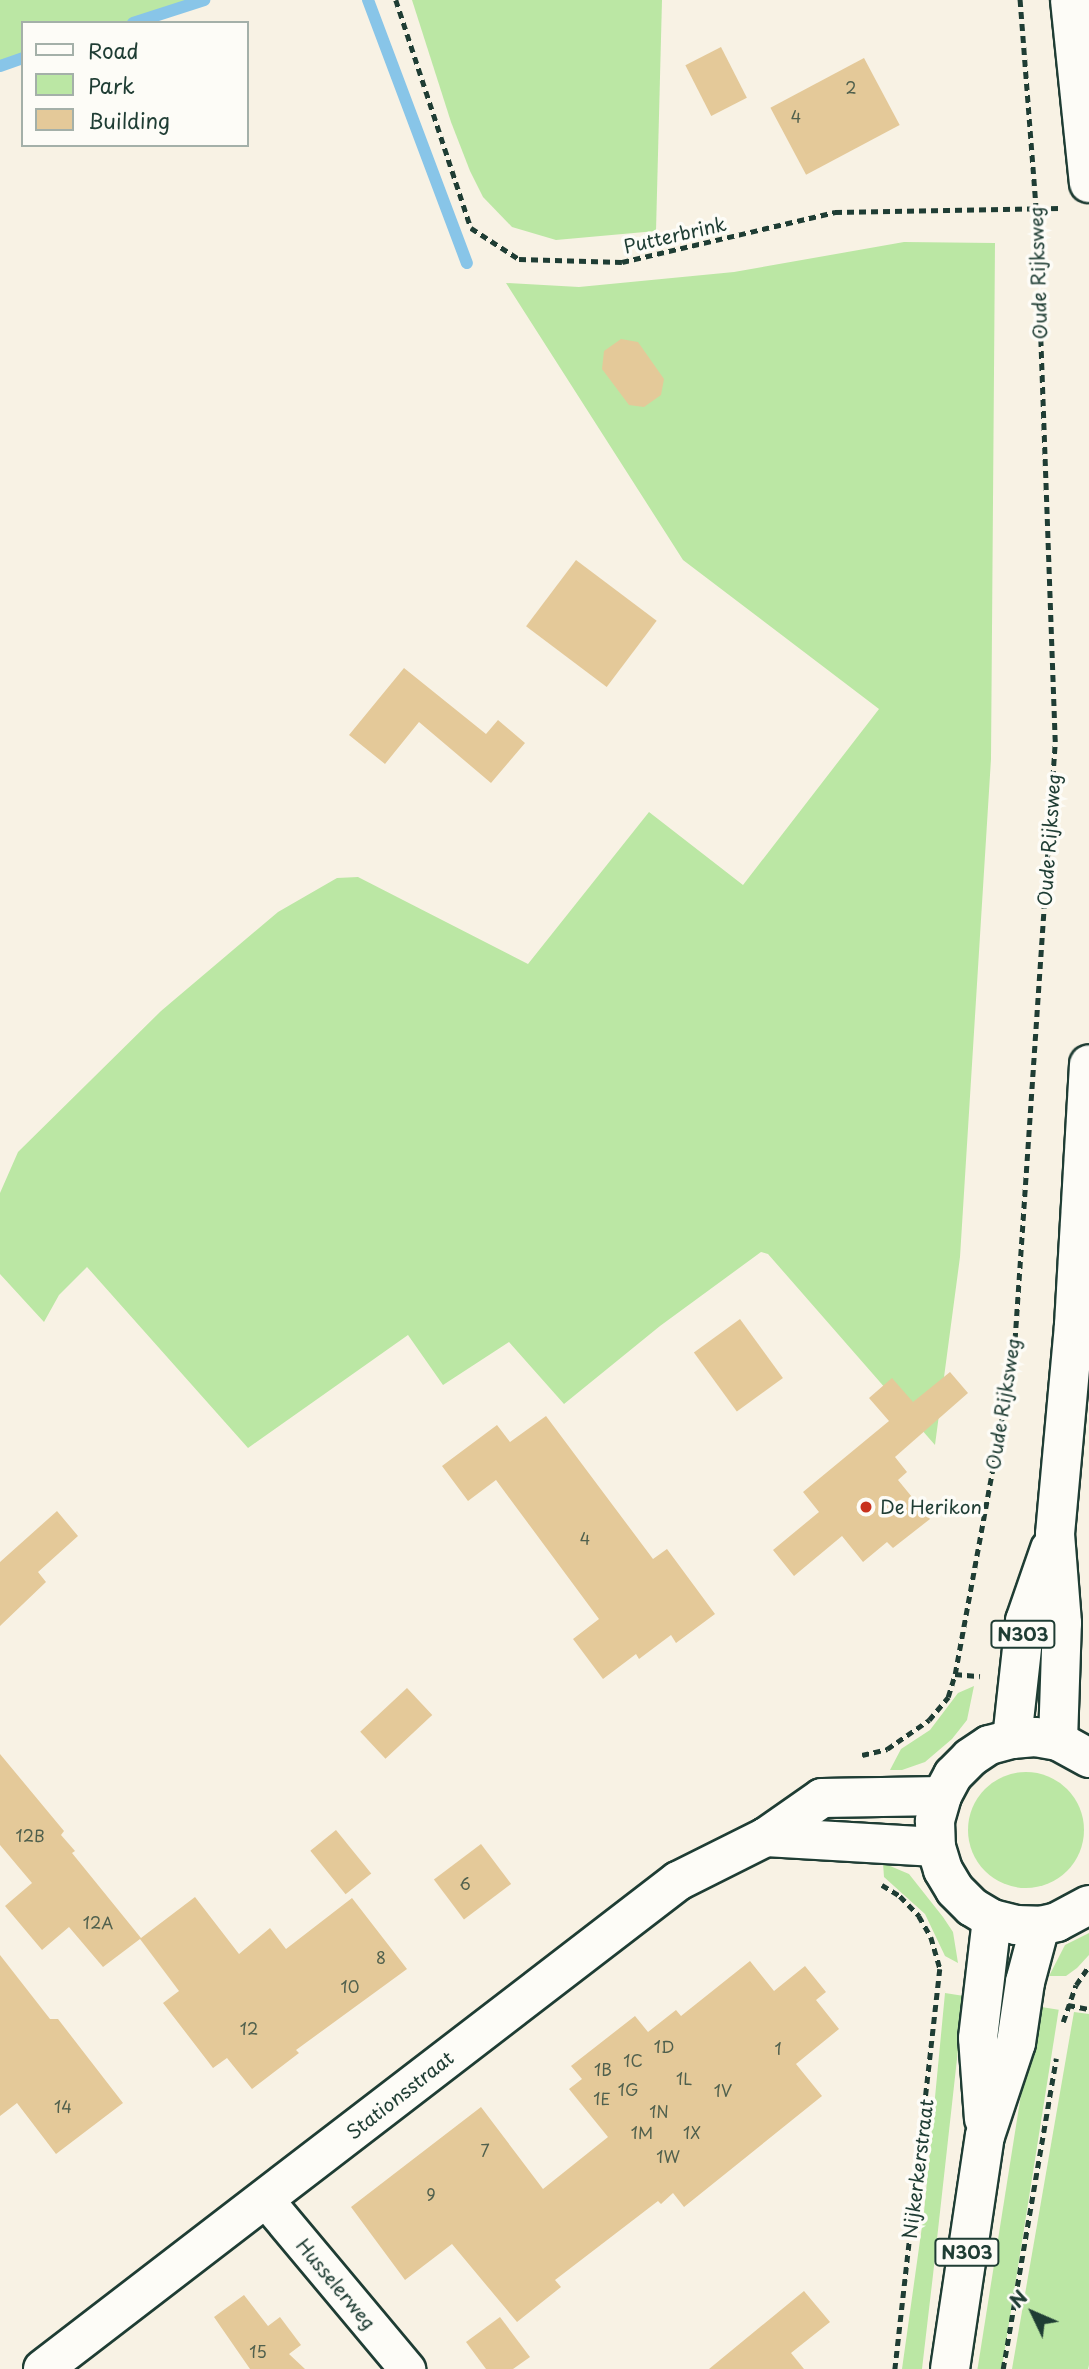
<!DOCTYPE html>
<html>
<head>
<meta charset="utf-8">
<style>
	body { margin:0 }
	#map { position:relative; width:1089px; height:2369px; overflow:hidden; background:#f8f2e4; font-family:"Playpen Sans",sans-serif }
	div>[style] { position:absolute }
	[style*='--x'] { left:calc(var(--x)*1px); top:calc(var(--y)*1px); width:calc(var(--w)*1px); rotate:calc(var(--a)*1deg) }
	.green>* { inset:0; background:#bbe7a4; transform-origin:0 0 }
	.round { border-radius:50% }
	.stream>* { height:12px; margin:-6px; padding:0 6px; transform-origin:6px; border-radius:6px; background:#88c5e8 }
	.building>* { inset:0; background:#e4c999; transform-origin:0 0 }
	.path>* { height:4.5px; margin-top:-2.25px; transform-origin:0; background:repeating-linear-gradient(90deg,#1f3d34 0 7px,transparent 0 12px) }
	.roads { filter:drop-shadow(2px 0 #1f3d34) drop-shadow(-2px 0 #1f3d34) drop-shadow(0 2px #1f3d34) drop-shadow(0 -2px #1f3d34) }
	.street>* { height:35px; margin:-17.5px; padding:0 17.5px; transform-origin:17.5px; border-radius:17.5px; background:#fdfcf7 }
	.secondary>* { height:38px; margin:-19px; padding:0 19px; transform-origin:19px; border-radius:19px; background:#fdfcf7 }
	.primary>* { height:38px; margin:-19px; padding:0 19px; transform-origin:19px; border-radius:19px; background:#fdfcf7 }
	.dots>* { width:19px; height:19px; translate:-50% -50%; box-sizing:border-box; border:4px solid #fdfcf7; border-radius:50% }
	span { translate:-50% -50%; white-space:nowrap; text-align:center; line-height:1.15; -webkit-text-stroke:7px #fdfcf7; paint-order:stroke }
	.number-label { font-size:16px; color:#50604d }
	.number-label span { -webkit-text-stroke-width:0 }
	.shield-label span { padding:2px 5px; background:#fdfcf7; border:2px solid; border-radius:5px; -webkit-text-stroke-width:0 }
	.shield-label { font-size:18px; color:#1f3d34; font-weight:700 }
	.street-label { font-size:19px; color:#1f3d34 }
	.poi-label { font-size:19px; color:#1f3d34 }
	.left { translate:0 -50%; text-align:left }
	.legend { position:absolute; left:21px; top:21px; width:228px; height:126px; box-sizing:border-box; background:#fdfcf7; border:2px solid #a4b0a9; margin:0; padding:9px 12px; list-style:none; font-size:21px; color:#1f3d34 }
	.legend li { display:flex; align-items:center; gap:14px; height:35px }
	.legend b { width:35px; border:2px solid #a4b0a9 }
	.north { position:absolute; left:998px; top:2278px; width:70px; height:70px; -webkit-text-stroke:5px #fdfcf7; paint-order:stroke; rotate:314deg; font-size:19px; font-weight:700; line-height:28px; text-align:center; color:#1f3d34 }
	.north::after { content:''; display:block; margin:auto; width:24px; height:32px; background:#1f3d34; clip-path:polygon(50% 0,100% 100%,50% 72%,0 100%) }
</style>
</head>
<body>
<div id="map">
	<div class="green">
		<i style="clip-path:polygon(0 0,207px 0,132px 23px,23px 23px,23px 57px,0 64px)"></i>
		<i style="clip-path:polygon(412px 0,662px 0,656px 231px,556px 240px,512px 227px,483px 197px,470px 171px,451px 122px)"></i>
		<i style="clip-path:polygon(904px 242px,995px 243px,991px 759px,960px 1257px,935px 1445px,768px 1254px,761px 1252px,660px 1326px,564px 1404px,509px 1342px,443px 1385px,408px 1335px,248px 1448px,87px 1267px,59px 1295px,44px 1322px,0 1274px,0 1193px,18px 1152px,161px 1011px,278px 912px,337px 878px,358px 877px,528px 964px,649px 812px,743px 885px,879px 709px,683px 560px,506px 283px,579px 287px,734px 272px)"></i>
		<i style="clip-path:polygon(974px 1686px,967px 1720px,952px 1739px,925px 1762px,902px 1770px,890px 1770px,901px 1749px,930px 1730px,958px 1693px)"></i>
		<i class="round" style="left:968px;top:1772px;width:116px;height:116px"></i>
		<i style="clip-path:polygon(883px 1863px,909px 1874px,943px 1917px,953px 1932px,958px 1963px,945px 1956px,925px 1914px,884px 1877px)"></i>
		<i style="clip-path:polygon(1089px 1933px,1089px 1955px,1077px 1968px,1066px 1976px,1049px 1976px,1065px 1945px)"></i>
		<i style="clip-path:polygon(945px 1993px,964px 1996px,933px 2275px,922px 2369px,902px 2369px,924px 2212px)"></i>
		<i style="left:1035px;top:2006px;width:24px;height:368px;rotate:9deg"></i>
		<i style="clip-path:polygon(1074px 2012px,1089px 2014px,1089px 2365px,1088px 2369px,1012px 2369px)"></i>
	</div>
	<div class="stream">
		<i style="--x:368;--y:0;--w:281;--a:69.4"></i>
		<i style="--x:133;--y:23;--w:75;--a:-17.9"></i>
		<i style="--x:0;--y:66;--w:24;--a:-19"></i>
	</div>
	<div class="building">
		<i style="left:721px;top:47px;width:57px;height:40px;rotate:63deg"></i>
		<i style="left:864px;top:58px;width:76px;height:106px;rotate:62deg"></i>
		<i style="clip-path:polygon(621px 339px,638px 342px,664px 379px,661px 395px,644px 407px,629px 405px,602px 369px,604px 351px)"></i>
		<i style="left:576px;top:560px;width:101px;height:83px;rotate:37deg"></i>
		<i style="clip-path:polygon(404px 668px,486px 734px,498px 720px,525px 743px,491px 783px,419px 722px,385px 764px,349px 735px)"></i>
		<i style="left:740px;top:1319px;width:73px;height:57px;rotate:54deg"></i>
		<i style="clip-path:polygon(950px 1372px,968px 1393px,895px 1457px,907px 1472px,898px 1480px,930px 1519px,893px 1548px,887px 1542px,863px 1562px,842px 1536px,794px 1576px,773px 1550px,819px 1512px,803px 1492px,889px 1421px,869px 1398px,892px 1378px,913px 1402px)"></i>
		<i style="clip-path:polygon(546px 1416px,653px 1559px,667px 1549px,715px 1614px,676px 1643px,671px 1635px,639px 1659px,636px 1654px,603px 1679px,573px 1639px,599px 1619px,496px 1480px,468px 1501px,442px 1466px,497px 1425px,510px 1442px)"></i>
		<i style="clip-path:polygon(57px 1511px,78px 1536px,38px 1572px,46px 1582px,0 1626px,0 1562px)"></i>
		<i style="left:407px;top:1688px;width:37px;height:64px;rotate:47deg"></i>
		<i style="clip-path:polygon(0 1754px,64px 1831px,61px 1835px,75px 1851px,72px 1853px,141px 1938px,195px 1897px,239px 1954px,270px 1928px,286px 1949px,352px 1898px,407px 1969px,296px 2050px,299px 2053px,252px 2089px,227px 2058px,213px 2068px,163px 2003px,179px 1991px,140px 1939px,103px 1967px,69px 1927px,42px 1950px,5px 1906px,32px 1883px,0 1845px)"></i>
		<i style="left:336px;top:1830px;width:56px;height:33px;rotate:51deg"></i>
		<i style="left:481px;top:1844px;width:50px;height:59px;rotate:53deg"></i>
		<i style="clip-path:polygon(0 1955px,50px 2019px,58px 2019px,123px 2103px,56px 2154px,17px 2103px,0 2116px)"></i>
		<i style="clip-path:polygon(750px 1961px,774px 1991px,805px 1966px,826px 1992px,816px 2000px,839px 2029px,796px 2064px,822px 2096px,684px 2207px,673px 2193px,661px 2204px,658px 2201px,555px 2280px,561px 2287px,517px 2322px,452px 2244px,405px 2280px,351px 2207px,481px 2107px,543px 2189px,608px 2137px,569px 2089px,582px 2079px,571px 2066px,635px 2016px,648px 2032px,676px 2010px,681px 2016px)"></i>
		<i style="clip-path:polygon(804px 2291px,830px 2322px,791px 2353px,804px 2369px,709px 2369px)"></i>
		<i style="clip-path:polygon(244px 2295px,268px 2326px,280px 2317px,301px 2345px,289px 2354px,305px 2369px,250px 2369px,214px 2317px)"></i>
		<i style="clip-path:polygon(500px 2317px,530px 2357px,513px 2369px,486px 2369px,466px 2342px)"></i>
	</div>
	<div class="path">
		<i style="--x:396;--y:0;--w:240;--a:71.8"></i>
		<i style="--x:471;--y:228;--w:57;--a:32.9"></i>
		<i style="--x:519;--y:259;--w:103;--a:1.7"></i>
		<i style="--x:622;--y:262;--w:219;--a:-13.2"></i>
		<i style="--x:835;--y:212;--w:225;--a:-1"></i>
		<i style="--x:955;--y:1674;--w:327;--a:-79.6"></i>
		<i style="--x:1014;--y:1352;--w:611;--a:-86.15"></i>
		<i style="--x:1055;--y:742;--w:532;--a:-92.05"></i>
		<i style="--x:1036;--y:210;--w:211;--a:-94.4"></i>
		<i style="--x:862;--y:1755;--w:26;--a:-13"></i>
		<i style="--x:887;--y:1749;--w:51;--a:-34.6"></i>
		<i style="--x:929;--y:1720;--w:30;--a:-50"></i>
		<i style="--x:948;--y:1697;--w:24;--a:-73"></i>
		<i style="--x:955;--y:1674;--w:25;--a:5"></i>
		<i style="--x:882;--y:1885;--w:21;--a:31"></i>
		<i style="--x:900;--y:1896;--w:28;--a:46"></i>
		<i style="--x:919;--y:1916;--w:24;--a:60"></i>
		<i style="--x:931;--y:1937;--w:33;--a:74"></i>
		<i style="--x:940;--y:1969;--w:403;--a:96.4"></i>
		<i style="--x:1068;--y:2005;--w:21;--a:11"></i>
		<i style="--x:1063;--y:2022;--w:39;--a:-71"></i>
		<i style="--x:1076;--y:1985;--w:23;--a:-56"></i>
		<i style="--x:1003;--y:2369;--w:315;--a:-80.3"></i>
	</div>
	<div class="roads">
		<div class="street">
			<i style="--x:265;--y:2199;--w:222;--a:50.1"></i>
		</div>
		<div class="secondary">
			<i style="--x:766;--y:1837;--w:170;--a:3.4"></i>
			<i style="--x:43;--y:2369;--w:801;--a:-37.54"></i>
			<i style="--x:678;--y:1881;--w:98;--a:-26.6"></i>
			<i style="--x:766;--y:1837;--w:68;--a:-34.9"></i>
			<i style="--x:822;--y:1798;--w:120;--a:-1"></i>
		</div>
		<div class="primary">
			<i style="--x:1070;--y:0;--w:184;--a:84.1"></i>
			<i style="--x:1012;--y:1739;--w:119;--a:-83.7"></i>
			<i style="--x:1025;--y:1621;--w:76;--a:-70.9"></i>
			<i style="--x:1058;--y:1741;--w:118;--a:-88.1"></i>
			<i style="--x:1062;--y:1623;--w:89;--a:-94.5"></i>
			<i style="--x:1055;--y:1534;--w:210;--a:-84.8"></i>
			<i style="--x:1074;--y:1325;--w:261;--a:-86.7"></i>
			<i style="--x:1089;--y:1758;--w:35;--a:-151"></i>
			<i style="--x:1058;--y:1741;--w:23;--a:-170"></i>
			<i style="--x:1035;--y:1737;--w:23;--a:175"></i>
			<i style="--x:1012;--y:1739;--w:24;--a:165"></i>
			<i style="--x:989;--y:1745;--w:23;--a:146"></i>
			<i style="--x:970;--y:1758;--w:24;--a:135"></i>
			<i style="--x:953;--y:1775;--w:24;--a:118"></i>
			<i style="--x:942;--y:1796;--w:26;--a:106"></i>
			<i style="--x:935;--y:1821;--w:26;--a:88"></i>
			<i style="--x:936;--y:1847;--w:24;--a:73"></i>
			<i style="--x:943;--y:1870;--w:23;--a:59"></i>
			<i style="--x:955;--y:1890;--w:24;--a:45"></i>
			<i style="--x:972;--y:1907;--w:23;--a:31"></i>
			<i style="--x:992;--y:1919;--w:25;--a:14"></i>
			<i style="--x:1016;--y:1925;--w:24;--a:2"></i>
			<i style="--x:1040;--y:1926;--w:17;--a:-13"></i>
			<i style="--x:1057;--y:1922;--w:36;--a:-28"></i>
			<i style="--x:984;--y:2119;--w:81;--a:-94.2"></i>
			<i style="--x:978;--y:2038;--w:120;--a:-83.3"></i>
			<i style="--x:950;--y:2369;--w:236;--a:-81.5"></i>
			<i style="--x:985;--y:2136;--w:98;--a:-71.6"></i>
			<i style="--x:1016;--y:2043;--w:62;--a:-81.6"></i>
			<i style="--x:1025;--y:1982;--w:58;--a:-75"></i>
		</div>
	</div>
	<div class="dots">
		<i style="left:866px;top:1507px;background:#c8321e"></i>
	</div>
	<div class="number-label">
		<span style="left:851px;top:87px">2</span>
		<span style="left:796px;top:116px">4</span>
		<span style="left:585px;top:1538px">4</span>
		<span style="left:30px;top:1835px">12B</span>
		<span style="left:465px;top:1883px">6</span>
		<span style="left:98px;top:1922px">12A</span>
		<span style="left:381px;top:1957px">8</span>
		<span style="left:350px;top:1986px">10</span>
		<span style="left:249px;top:2028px">12</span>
		<span style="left:664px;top:2046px">1D</span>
		<span style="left:778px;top:2048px">1</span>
		<span style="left:633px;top:2060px">1C</span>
		<span style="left:603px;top:2069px">1B</span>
		<span style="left:684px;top:2078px">1L</span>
		<span style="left:628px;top:2089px">1G</span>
		<span style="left:723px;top:2090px">1V</span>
		<span style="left:602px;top:2098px">1E</span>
		<span style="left:63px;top:2106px">14</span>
		<span style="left:659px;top:2111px">1N</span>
		<span style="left:642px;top:2132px">1M</span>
		<span style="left:692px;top:2132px">1X</span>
		<span style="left:485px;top:2150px">7</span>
		<span style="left:668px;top:2156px">1W</span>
		<span style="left:431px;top:2194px">9</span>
		<span style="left:258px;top:2351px">15</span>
	</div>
	<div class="shield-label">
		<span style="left:1023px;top:1634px">N303</span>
		<span style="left:967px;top:2252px">N303</span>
	</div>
	<div class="street-label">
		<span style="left:675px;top:235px;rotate:-13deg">Putterbrink</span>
		<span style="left:1038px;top:273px;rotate:-92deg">Oude Rijksweg</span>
		<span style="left:1049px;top:840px;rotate:-86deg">Oude Rijksweg</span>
		<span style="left:1003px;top:1404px;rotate:-81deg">Oude Rijksweg</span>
		<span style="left:400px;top:2095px;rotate:-38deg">Stationsstraat</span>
		<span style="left:918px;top:2169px;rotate:-83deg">Nijkerkerstraat</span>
		<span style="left:336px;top:2284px;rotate:50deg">Husselerweg</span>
	</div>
	<div class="poi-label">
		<span class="left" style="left:880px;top:1507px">De Herikon</span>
	</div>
	<ul class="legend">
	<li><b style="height:9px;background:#fdfcf7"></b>Road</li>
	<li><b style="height:19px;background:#bbe7a4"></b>Park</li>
	<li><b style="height:19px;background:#e4c999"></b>Building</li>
	</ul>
	<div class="north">N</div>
</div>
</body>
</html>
